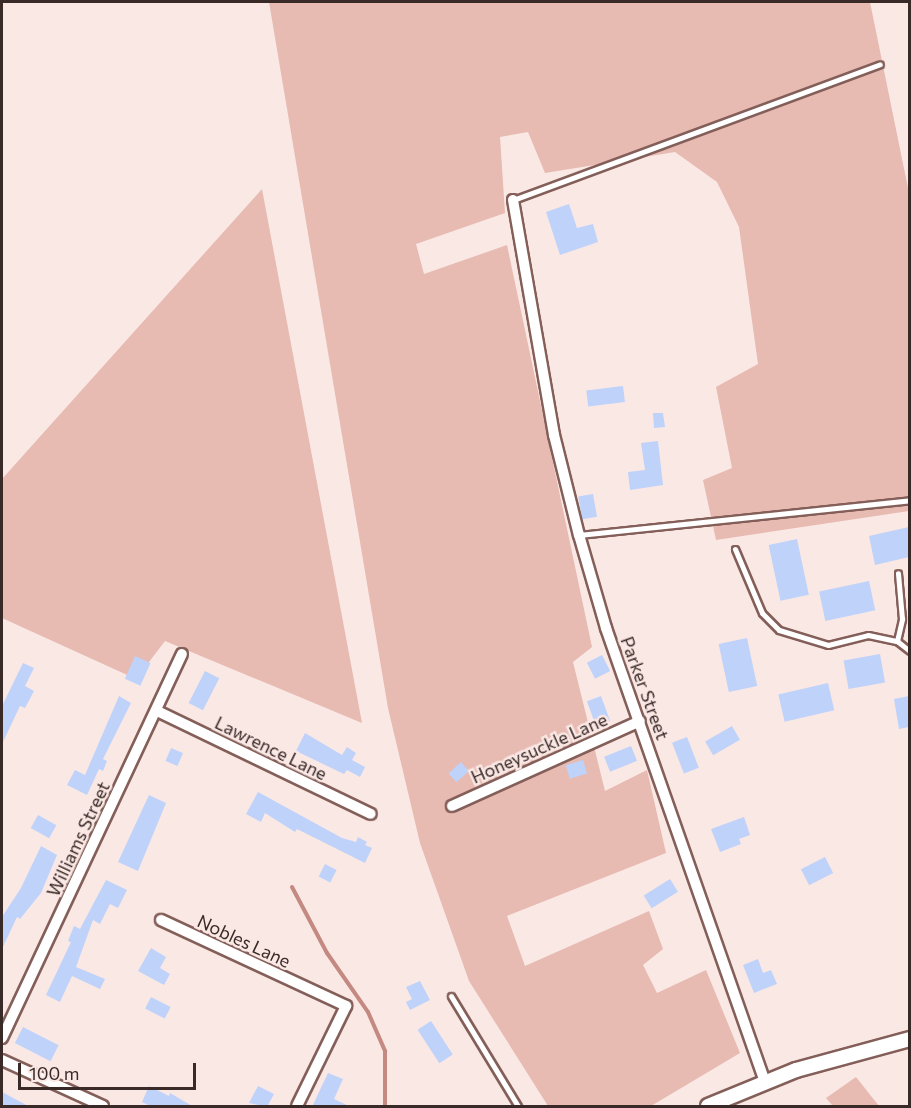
<!DOCTYPE html>
<html>
<head>
<meta charset="utf-8">
<style>
	body { margin:0 }
	#map { position:relative; width:911px; height:1108px; overflow:hidden; background:#fae8e5; font-family:Commissioner,sans-serif }
	div>[style] { position:absolute }
	[style*='--x'] { left:calc(var(--x)*1px); top:calc(var(--y)*1px); width:calc(var(--w)*1px); rotate:calc(var(--a)*1deg) }
	.green>* { inset:0; background:#e7bab2 }
	.stream>* { height:4px; margin:-2px; padding:0 2px; transform-origin:2px; border-radius:2px; background:#c48980 }
	.building>* { inset:0; background:#bfd2fa; transform-origin:0 0 }
	.roads { filter:drop-shadow(2px 0 #845f59) drop-shadow(-2px 0 #845f59) drop-shadow(0 2px #845f59) drop-shadow(0 -2px #845f59) }
	.service>* { height:5px; margin:-2.5px; padding:0 2.5px; transform-origin:2.5px; border-radius:2.5px; background:#fff }
	.minor>* { height:10px; margin:-5px; padding:0 5px; transform-origin:5px; border-radius:5px; background:#fff }
	.tertiary>* { height:14px; margin:-7px; padding:0 7px; transform-origin:7px; border-radius:7px; background:#fff }
	span { translate:-50% -50%; white-space:nowrap; text-align:center; line-height:1.15; -webkit-text-stroke:5px #fae8e5; paint-order:stroke }
	.street-label { font-size:18px; color:#3a2a27 }
	.frame { position:absolute; inset:0; border:3px solid #3a2a27; pointer-events:none }
	.scale { position:absolute; left:18px; top:1063px; width:178px; height:27px; box-sizing:border-box; border:3px solid #3a2a27; border-top:0; padding-left:8px; font-size:18px; line-height:21px; white-space:nowrap; color:#3a2a27; -webkit-text-stroke:4px #fae8e5; paint-order:stroke }
</style>
</head>
<body>
<div id="map">
	<div class="green">
		<i style="clip-path:polygon(269px 2px,870px 2px,909px 193px,909px 511px,716px 540px,703px 480px,732px 468px,716px 387px,758px 364px,739px 227px,717px 182px,675px 152px,545px 173px,528px 132px,500px 137px,505px 213px,416px 244px,424px 274px,507px 245px,592px 647px,573px 662px,605px 791px,647px 770px,666px 853px,507px 916px,525px 966px,649px 911px,663px 949px,643px 965px,657px 993px,706px 970px,740px 1053px,651px 1106px,548px 1106px,469px 981px,420px 843px,388px 708px)"></i>
		<i style="clip-path:polygon(262px 189px,362px 723px,165px 641px,136px 679px,2px 618px,2px 479px)"></i>
		<i style="clip-path:polygon(856px 1077px,879px 1106px,833px 1106px,826px 1098px)"></i>
	</div>
	<div class="stream">
		<i style="--x:292;--y:887;--w:75;--a:62.1"></i>
		<i style="--x:327;--y:953;--w:72;--a:55.2"></i>
		<i style="--x:368;--y:1012;--w:43;--a:66.4"></i>
		<i style="--x:385;--y:1051;--w:55;--a:90"></i>
	</div>
	<div class="building">
		<i style="clip-path:polygon(569px 204px,577px 228px,593px 224px,598px 242px,560px 255px,546px 212px)"></i>
		<i style="left:623px;top:386px;width:16px;height:37px;rotate:83deg"></i>
		<i style="clip-path:polygon(653px 413px,663px 413px,665px 427px,654px 428px)"></i>
		<i style="clip-path:polygon(658px 441px,663px 485px,630px 490px,628px 472px,645px 470px,641px 443px)"></i>
		<i style="left:593px;top:494px;width:23px;height:15px;rotate:80deg"></i>
		<i style="clip-path:polygon(909px 527px,909px 557px,875px 565px,869px 536px)"></i>
		<i style="left:797px;top:539px;width:57px;height:29px;rotate:78deg"></i>
		<i style="left:869px;top:581px;width:30px;height:51px;rotate:78deg"></i>
		<i style="left:747px;top:638px;width:49px;height:29px;rotate:78deg"></i>
		<i style="left:880px;top:654px;width:29px;height:37px;rotate:80deg"></i>
		<i style="left:602px;top:655px;width:18px;height:17px;rotate:63deg"></i>
		<i style="left:135px;top:656px;width:17px;height:25px;rotate:24deg"></i>
		<i style="clip-path:polygon(23px 663px,34px 668px,25px 686px,34px 691px,25px 708px,20px 706px,2px 744px,2px 706px)"></i>
		<i style="left:205px;top:671px;width:16px;height:36px;rotate:27deg"></i>
		<i style="left:828px;top:683px;width:28px;height:51px;rotate:77deg"></i>
		<i style="clip-path:polygon(119px 696px,131px 703px,103px 759px,107px 761px,103px 771px,99px 769px,87px 795px,67px 785px,75px 770px,85px 775px)"></i>
		<i style="left:601px;top:696px;width:27px;height:15px;rotate:70deg"></i>
		<i style="clip-path:polygon(909px 696px,909px 727px,899px 729px,894px 699px)"></i>
		<i style="left:732px;top:726px;width:16px;height:31px;rotate:60deg"></i>
		<i style="clip-path:polygon(305px 733px,342px 755px,347px 747px,356px 753px,352px 760px,365px 767px,360px 777px,347px 770px,344px 774px,296px 751px)"></i>
		<i style="left:687px;top:737px;width:33px;height:16px;rotate:69deg"></i>
		<i style="left:631px;top:746px;width:16px;height:29px;rotate:68deg"></i>
		<i style="left:171px;top:748px;width:13px;height:14px;rotate:23deg"></i>
		<i style="left:583px;top:760px;width:14px;height:18px;rotate:73deg"></i>
		<i style="left:461px;top:762px;width:12px;height:17px;rotate:48deg"></i>
		<i style="clip-path:polygon(258px 792px,342px 838px,356px 842px,358px 837px,367px 842px,365px 845px,372px 848px,365px 863px,297px 829px,295px 832px,265px 813px,261px 822px,246px 814px)"></i>
		<i style="clip-path:polygon(149px 795px,166px 803px,138px 871px,118px 862px)"></i>
		<i style="left:38px;top:815px;width:21px;height:15px;rotate:29deg"></i>
		<i style="clip-path:polygon(744px 817px,750px 835px,739px 839px,741px 844px,720px 852px,711px 829px)"></i>
		<i style="clip-path:polygon(41px 846px,57px 855px,41px 893px,20px 919px,17px 917px,2px 949px,2px 917px,21px 888px)"></i>
		<i style="left:825px;top:857px;width:18px;height:27px;rotate:63deg"></i>
		<i style="left:325px;top:864px;width:13px;height:14px;rotate:27deg"></i>
		<i style="left:670px;top:879px;width:15px;height:31px;rotate:58deg"></i>
		<i style="clip-path:polygon(106px 880px,127px 890px,118px 908px,110px 904px,100px 924px,93px 920px,76px 967px,105px 979px,100px 989px,72px 976px,60px 1002px,46px 995px,71px 942px,68px 941px,74px 926px,80px 929px)"></i>
		<i style="clip-path:polygon(151px 948px,166px 957px,160px 968px,170px 974px,164px 985px,138px 971px)"></i>
		<i style="clip-path:polygon(758px 959px,763px 973px,771px 970px,777px 984px,754px 993px,743px 965px)"></i>
		<i style="clip-path:polygon(420px 981px,430px 1000px,410px 1010px,406px 1002px,412px 999px,406px 987px)"></i>
		<i style="left:151px;top:997px;width:22px;height:13px;rotate:27deg"></i>
		<i style="left:431px;top:1021px;width:40px;height:16px;rotate:57deg"></i>
		<i style="left:23px;top:1027px;width:40px;height:18px;rotate:27deg"></i>
		<i style="clip-path:polygon(328px 1073px,343px 1079px,334px 1099px,351px 1107px,312px 1107px)"></i>
		<i style="clip-path:polygon(149px 1086px,169px 1096px,170px 1093px,194px 1107px,152px 1107px,142px 1102px)"></i>
		<i style="clip-path:polygon(258px 1086px,274px 1094px,267px 1107px,249px 1103px)"></i>
		<i style="clip-path:polygon(2px 1092px,30px 1107px,2px 1107px)"></i>
	</div>
	<div class="roads">
		<div class="service">
			<i style="--x:513;--y:200;--w:391;--a:-20.3"></i>
			<i style="--x:579;--y:535;--w:333;--a:-6"></i>
			<i style="--x:735;--y:549;--w:69;--a:67.1"></i>
			<i style="--x:762;--y:613;--w:24;--a:45"></i>
			<i style="--x:779;--y:630;--w:51;--a:17"></i>
			<i style="--x:828;--y:645;--w:41;--a:-14"></i>
			<i style="--x:868;--y:635;--w:30;--a:12"></i>
			<i style="--x:897;--y:641;--w:16;--a:38"></i>
			<i style="--x:897;--y:641;--w:23;--a:-77"></i>
			<i style="--x:902;--y:619;--w:46;--a:-95"></i>
			<i style="--x:451;--y:996;--w:129;--a:58.7"></i>
		</div>
		<div class="minor">
			<i style="--x:513;--y:200;--w:239;--a:80.1"></i>
			<i style="--x:554;--y:435;--w:103;--a:76"></i>
			<i style="--x:579;--y:535;--w:97;--a:73.8"></i>
			<i style="--x:606;--y:628;--w:481;--a:70.7"></i>
			<i style="--x:157;--y:711;--w:237;--a:25.7"></i>
			<i style="--x:452;--y:806;--w:206;--a:-24.3"></i>
			<i style="--x:161;--y:920;--w:204;--a:24.9"></i>
			<i style="--x:346;--y:1006;--w:111;--a:116.1"></i>
			<i style="--x:2;--y:1038;--w:424;--a:-64.9"></i>
			<i style="--x:2;--y:1060;--w:111;--a:24.5"></i>
		</div>
		<div class="tertiary">
			<i style="--x:708;--y:1106;--w:95;--a:-22.2"></i>
			<i style="--x:796;--y:1070;--w:118;--a:-15.2"></i>
		</div>
	</div>
	<div class="street-label">
		<span style="left:645px;top:688px;rotate:70deg">Parker Street</span>
		<span style="left:271px;top:748px;rotate:26deg">Lawrence Lane</span>
		<span style="left:539px;top:748px;rotate:-24deg">Honeysuckle Lane</span>
		<span style="left:78px;top:839px;rotate:-65deg">Williams Street</span>
		<span style="left:244px;top:941px;rotate:25deg">Nobles Lane</span>
	</div>
	<div class="frame"></div>
	<div class="scale">100 m</div>
</div>
</body>
</html>
